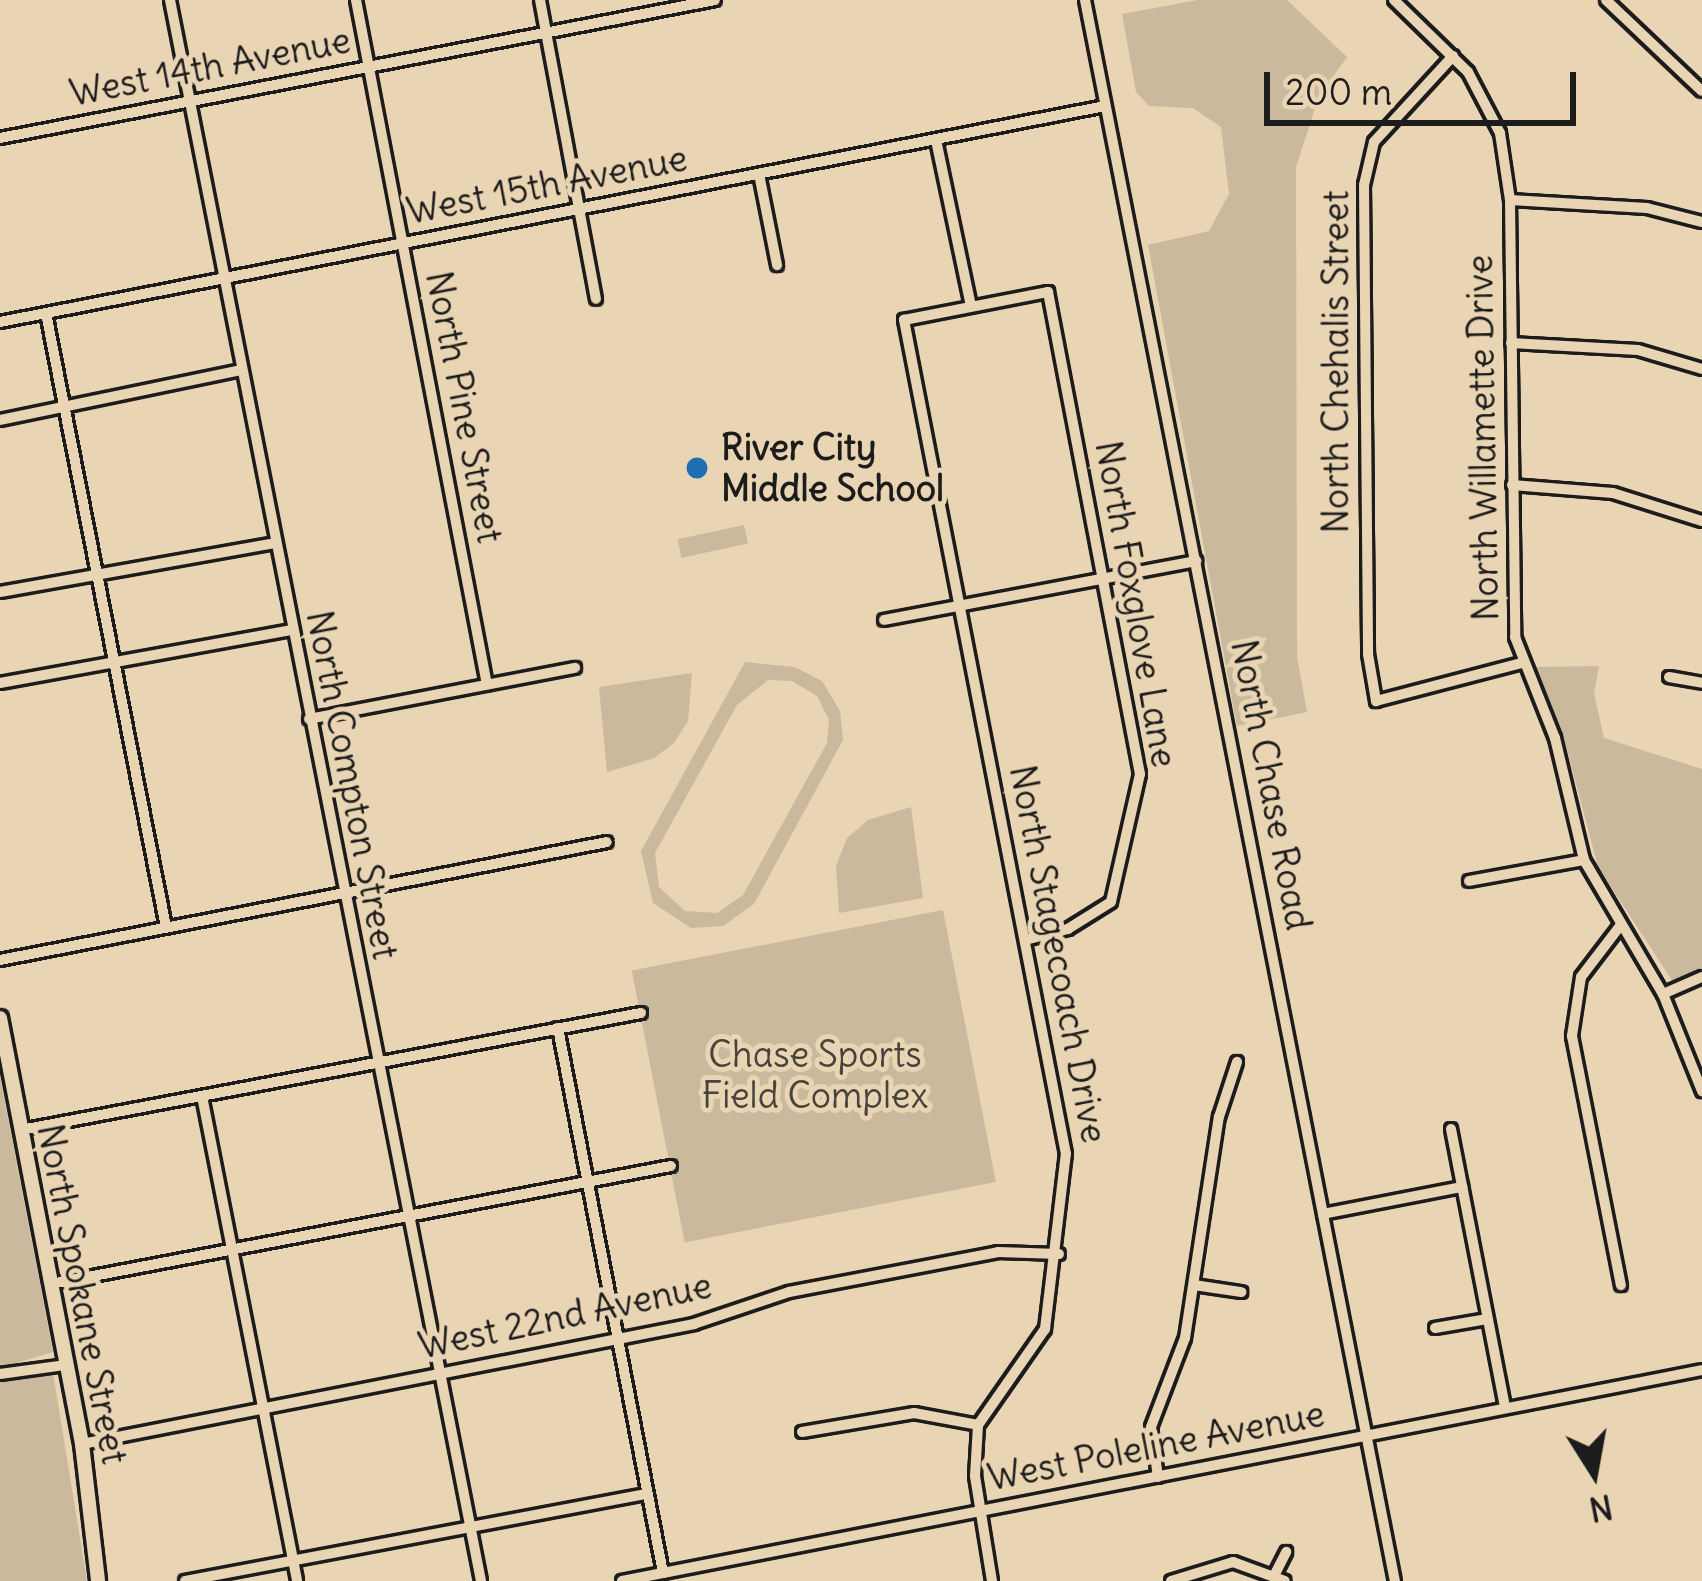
<!DOCTYPE html>
<html>
<head>
<meta charset="utf-8">
<style>
	body { margin:0 }
	#map { position:relative; width:1702px; height:1581px; overflow:hidden; background:#e9d4b3; font-family:Delius,sans-serif }
	div>[style] { position:absolute }
	[style*='--x'] { left:calc(var(--x)*1px); top:calc(var(--y)*1px); width:calc(var(--w)*1px); rotate:calc(var(--a)*1deg) }
	.green>* { inset:0; background:#cbb99d; transform-origin:0 0 }
	.roads { filter:drop-shadow(3px 0 #1c1c1c) drop-shadow(-3px 0 #1c1c1c) drop-shadow(0 3px #1c1c1c) drop-shadow(0 -3px #1c1c1c) }
	.minor>* { height:10px; margin:-5px; padding:0 5px; transform-origin:5px; border-radius:5px; background:#e9d4b3 }
	.major>* { height:14px; margin:-7px; padding:0 7px; transform-origin:7px; border-radius:7px; background:#e9d4b3 }
	.dots>* { width:33px; height:33px; translate:-50% -50%; box-sizing:border-box; border:6px solid #e9d4b3; border-radius:50% }
	span { translate:-50% -50%; white-space:nowrap; text-align:center; line-height:1.15; -webkit-text-stroke:10px #e9d4b3; paint-order:stroke }
	.street-label { font-size:36px; color:#1c1c1c }
	.poi-label { font-size:36px; color:#1c1c1c; font-weight:700 }
	.left { translate:0 -50%; text-align:left }
	.park-label { font-size:36px; color:#48433c }
	.north { position:absolute; left:1534px; top:1413px; width:120px; height:120px; -webkit-text-stroke:9px #e9d4b3; paint-order:stroke; rotate:169deg; font-size:33px; font-weight:700; line-height:48px; text-align:center; color:#1c1c1c }
	.north::after { content:''; display:block; margin:auto; width:42px; height:54px; background:#1c1c1c; clip-path:polygon(50% 0,100% 100%,50% 72%,0 100%) }
	.scale { position:absolute; left:1264px; top:72px; width:312px; height:54px; box-sizing:border-box; border:6px solid #1c1c1c; border-top:0; padding-left:15px; font-size:36px; line-height:42px; white-space:nowrap; color:#1c1c1c; -webkit-text-stroke:9px #e9d4b3; paint-order:stroke }
</style>
</head>
<body>
<div id="map">
	<div class="green">
		<i style="clip-path:polygon(1198px 0,1287px 0,1347px 57px,1319px 96px,1296px 167px,1297px 657px,1307px 712px,1237px 726px,1148px 245px,1209px 231px,1229px 194px,1221px 127px,1193px 108px,1149px 106px,1136px 92px,1122px 14px)"></i>
		<i style="left:744px;top:525px;width:19px;height:68px;rotate:78deg"></i>
		<i style="clip-path:polygon(evenodd,745px 662px,795px 667px,822px 681px,840px 711px,843px 740px,754px 904px,723px 926px,691px 928px,653px 903px,641px 851px,745px 662px,768px 680px,792px 681px,817px 696px,829px 720px,827px 743px,743px 895px,717px 913px,685px 911px,659px 887px,655px 853px,737px 705px,768px 680px)"></i>
		<i style="clip-path:polygon(1599px 666px,1594px 694px,1604px 738px,1702px 769px,1702px 969px,1673px 982px,1598px 867px,1563px 734px,1533px 667px)"></i>
		<i style="clip-path:polygon(692px 673px,688px 721px,674px 743px,654px 758px,607px 772px,599px 687px)"></i>
		<i style="clip-path:polygon(911px 807px,923px 898px,839px 913px,836px 866px,847px 838px,868px 820px)"></i>
		<i style="left:943px;top:910px;width:277px;height:317px;rotate:79deg"></i>
		<i style="clip-path:polygon(0 1077px,53px 1352px,0 1368px)"></i>
		<i style="clip-path:polygon(53px 1373px,87px 1581px,0 1581px,0 1380px)"></i>
	</div>
	<div class="roads">
		<div class="minor">
			<i style="--x:170;--y:0;--w:1611;--a:78.87"></i>
			<i style="--x:356;--y:0;--w:697;--a:79.17"></i>
			<i style="--x:540;--y:0;--w:304;--a:79.4"></i>
			<i style="--x:1085;--y:0;--w:1611;--a:78.91"></i>
			<i style="--x:1394;--y:0;--w:103;--a:44.2"></i>
			<i style="--x:1468;--y:72;--w:69;--a:62.3"></i>
			<i style="--x:1500;--y:133;--w:68;--a:81.5"></i>
			<i style="--x:1510;--y:200;--w:437;--a:89.3"></i>
			<i style="--x:1515;--y:637;--w:109;--a:68.4"></i>
			<i style="--x:1555;--y:738;--w:125;--a:76.6"></i>
			<i style="--x:1584;--y:860;--w:156;--a:59.5"></i>
			<i style="--x:1663;--y:994;--w:105;--a:68.1"></i>
			<i style="--x:1606;--y:0;--w:132;--a:43.5"></i>
			<i style="--x:1453;--y:56;--w:117;--a:132.6"></i>
			<i style="--x:1374;--y:142;--w:44;--a:103.1"></i>
			<i style="--x:1364;--y:185;--w:469;--a:89.5"></i>
			<i style="--x:1368;--y:654;--w:48;--a:80.3"></i>
			<i style="--x:1376;--y:701;--w:151;--a:-14.6"></i>
			<i style="--x:0;--y:138;--w:728;--a:-10.92"></i>
			<i style="--x:936;--y:140;--w:170;--a:78.1"></i>
			<i style="--x:759;--y:174;--w:93;--a:78.8"></i>
			<i style="--x:1510;--y:200;--w:137;--a:3.3"></i>
			<i style="--x:1647;--y:208;--w:57;--a:14.3"></i>
			<i style="--x:46;--y:313;--w:626;--a:78.94"></i>
			<i style="--x:0;--y:322;--w:1126;--a:-11.06"></i>
			<i style="--x:1511;--y:343;--w:127;--a:3.2"></i>
			<i style="--x:1638;--y:350;--w:67;--a:16.5"></i>
			<i style="--x:0;--y:420;--w:247;--a:-11.7"></i>
			<i style="--x:1512;--y:485;--w:101;--a:4.5"></i>
			<i style="--x:1613;--y:493;--w:93;--a:17.5"></i>
			<i style="--x:0;--y:592;--w:279;--a:-10.1"></i>
			<i style="--x:884;--y:620;--w:318;--a:-10.7"></i>
			<i style="--x:1669;--y:677;--w:34;--a:10"></i>
			<i style="--x:0;--y:683;--w:297;--a:-10.3"></i>
			<i style="--x:309;--y:719;--w:271;--a:-10.9"></i>
			<i style="--x:1469;--y:881;--w:117;--a:-10.3"></i>
			<i style="--x:1620;--y:926;--w:64;--a:127.4"></i>
			<i style="--x:1581;--y:977;--w:60;--a:98.7"></i>
			<i style="--x:1572;--y:1036;--w:254;--a:78.9"></i>
			<i style="--x:0;--y:960;--w:618;--a:-11"></i>
			<i style="--x:1663;--y:994;--w:43;--a:-23.6"></i>
			<i style="--x:558;--y:1028;--w:555;--a:79.09"></i>
			<i style="--x:202;--y:1096;--w:494;--a:78.9"></i>
			<i style="--x:1451;--y:1129;--w:284;--a:79"></i>
			<i style="--x:21;--y:1130;--w:631;--a:-10.69"></i>
			<i style="--x:1323;--y:1214;--w:142;--a:-11"></i>
			<i style="--x:51;--y:1284;--w:631;--a:-10.78"></i>
			<i style="--x:1194;--y:1285;--w:48;--a:8.5"></i>
			<i style="--x:1435;--y:1328;--w:53;--a:-9.8"></i>
			<i style="--x:0;--y:1374;--w:67;--a:-7.8"></i>
			<i style="--x:802;--y:1432;--w:114;--a:-9.6"></i>
			<i style="--x:914;--y:1413;--w:65;--a:10.6"></i>
			<i style="--x:82;--y:1444;--w:624;--a:-11.09"></i>
			<i style="--x:694;--y:1324;--w:100;--a:-18.6"></i>
			<i style="--x:789;--y:1292;--w:213;--a:-10.8"></i>
			<i style="--x:998;--y:1252;--w:61;--a:1.9"></i>
			<i style="--x:1158;--y:1477;--w:50;--a:-98"></i>
			<i style="--x:1151;--y:1427;--w:95;--a:-69.1"></i>
			<i style="--x:1185;--y:1338;--w:224;--a:-81.3"></i>
			<i style="--x:1219;--y:1117;--w:58;--a:-71.9"></i>
			<i style="--x:1275;--y:1574;--w:25;--a:-63"></i>
			<i style="--x:185;--y:1581;--w:470;--a:-10.7"></i>
			<i style="--x:622;--y:1581;--w:1100;--a:-11.05"></i>
			<i style="--x:992;--y:1581;--w:106;--a:-99.2"></i>
			<i style="--x:975;--y:1476;--w:51;--a:-86.6"></i>
			<i style="--x:978;--y:1425;--w:117;--a:-55.1"></i>
			<i style="--x:1045;--y:1329;--w:176;--a:-83.2"></i>
			<i style="--x:1066;--y:1154;--w:850;--a:-100.99"></i>
			<i style="--x:904;--y:320;--w:147;--a:-11"></i>
			<i style="--x:1048;--y:292;--w:491;--a:79.2"></i>
			<i style="--x:1140;--y:774;--w:131;--a:102.8"></i>
			<i style="--x:1111;--y:902;--w:51;--a:147.9"></i>
			<i style="--x:1068;--y:929;--w:44;--a:165.7"></i>
			<i style="--x:1171;--y:1581;--w:65;--a:-17"></i>
			<i style="--x:1233;--y:1562;--w:55;--a:20.1"></i>
		</div>
		<div class="major">
			<i style="--x:0;--y:1018;--w:434;--a:79.1"></i>
			<i style="--x:82;--y:1444;--w:138;--a:83.3"></i>
		</div>
	</div>
	<div class="dots">
		<i style="left:697px;top:468px;background:#1f6fb2"></i>
	</div>
	<div class="street-label">
		<span style="left:210px;top:67px;rotate:-11deg">West 14th Avenue</span>
		<span style="left:547px;top:185px;rotate:-11deg">West 15th Avenue</span>
		<span style="left:1336px;top:362px;rotate:-90deg">North Chehalis Street</span>
		<span style="left:464px;top:407px;rotate:79deg">North Pine Street</span>
		<span style="left:1483px;top:438px;rotate:-91deg">North Willamette Drive</span>
		<span style="left:1136px;top:604px;rotate:80deg">North Foxglove Lane</span>
		<span style="left:352px;top:785px;rotate:79deg">North Compton Street</span>
		<span style="left:1271px;top:785px;rotate:79deg">North Chase Road</span>
		<span style="left:1058px;top:954px;rotate:79deg">North Stagecoach Drive</span>
		<span style="left:82px;top:1294px;rotate:79deg">North Spokane Street</span>
		<span style="left:565px;top:1316px;rotate:-12deg">West 22nd Avenue</span>
		<span style="left:1156px;top:1446px;rotate:-11deg">West Poleline Avenue</span>
	</div>
	<div class="poi-label">
		<span class="left" style="left:721px;top:468px">River City<br>Middle School</span>
	</div>
	<div class="park-label">
		<span style="left:815px;top:1075px">Chase Sports<br>Field Complex</span>
	</div>
	<div class="north">N</div>
	<div class="scale">200 m</div>
</div>
</body>
</html>
